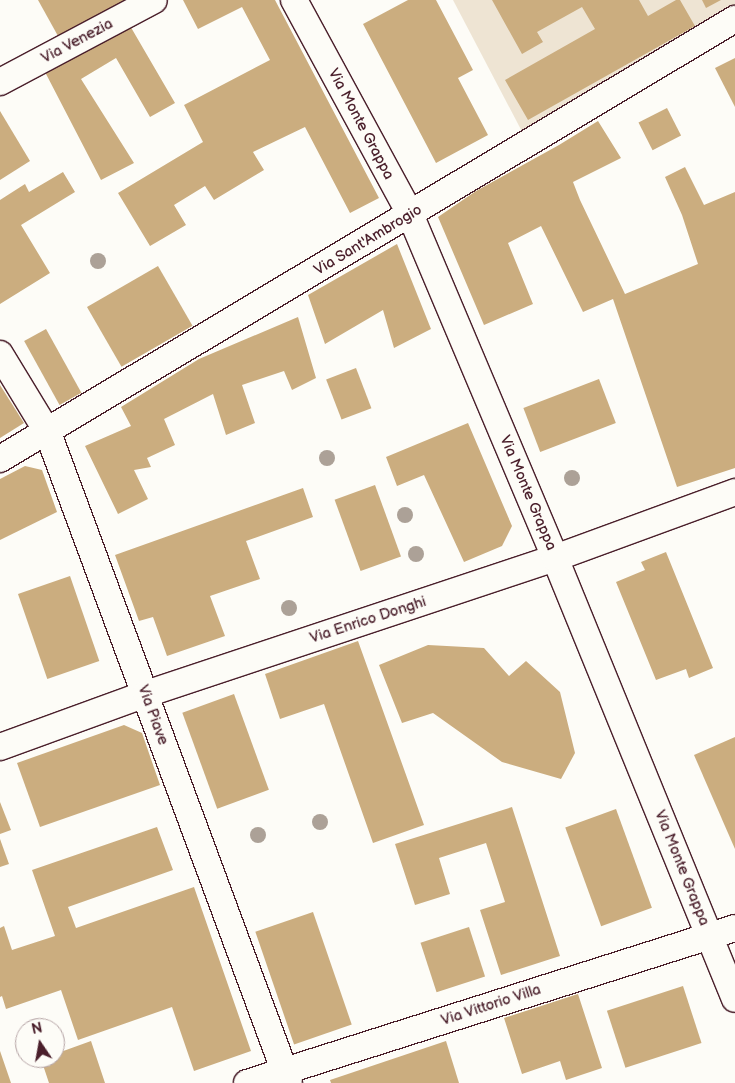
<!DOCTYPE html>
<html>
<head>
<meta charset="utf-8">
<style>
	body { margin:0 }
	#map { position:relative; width:735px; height:1083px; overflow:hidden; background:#fdfcf7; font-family:"Balsamiq Sans",sans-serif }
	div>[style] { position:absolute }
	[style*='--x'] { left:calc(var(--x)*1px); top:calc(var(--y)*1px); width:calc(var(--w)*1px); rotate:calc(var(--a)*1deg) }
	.built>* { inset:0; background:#eee4d3 }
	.building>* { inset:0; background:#cbad7f; transform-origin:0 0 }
	.roads { filter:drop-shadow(1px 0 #4a1f2b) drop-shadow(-1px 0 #4a1f2b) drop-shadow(0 1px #4a1f2b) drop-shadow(0 -1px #4a1f2b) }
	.street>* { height:26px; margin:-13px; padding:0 13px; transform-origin:13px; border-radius:13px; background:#fdfcf7 }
	.trees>* { width:16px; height:16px; margin:-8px; border-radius:50%; background:#aca197 }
	span { translate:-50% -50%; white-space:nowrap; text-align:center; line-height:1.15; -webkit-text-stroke:4px #fdfcf7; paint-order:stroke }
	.street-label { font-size:15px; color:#4a1f2b }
	.north { position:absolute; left:15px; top:1018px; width:50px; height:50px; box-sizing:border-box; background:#fdfcf7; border:1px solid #b5a4a5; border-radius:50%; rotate:348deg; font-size:14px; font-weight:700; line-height:20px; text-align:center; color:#4a1f2b }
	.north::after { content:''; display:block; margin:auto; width:18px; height:22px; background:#4a1f2b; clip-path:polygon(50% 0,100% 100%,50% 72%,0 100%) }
</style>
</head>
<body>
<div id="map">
	<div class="built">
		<i style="clip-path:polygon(453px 0,735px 0,735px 19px,528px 143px)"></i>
	</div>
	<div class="building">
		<i style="clip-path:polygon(38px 0,132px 0,58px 36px)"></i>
		<i style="clip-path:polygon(183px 0,275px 0,379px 198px,350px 213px,305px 127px,253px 152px,264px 170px,214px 200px,205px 186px,174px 205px,186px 225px,150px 246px,118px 193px,203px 142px,184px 105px,270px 60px,242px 7px,198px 29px)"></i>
		<i style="clip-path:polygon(408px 0,436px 0,473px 70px,458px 78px,488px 135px,436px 163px,363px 24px)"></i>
		<i style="clip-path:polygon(492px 0,639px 0,648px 16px,676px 0,680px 0,695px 26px,528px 120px,505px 80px,595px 29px,582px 7px,537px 32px,543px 42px,522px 54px)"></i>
		<i style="clip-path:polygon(702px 0,721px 0,706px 8px)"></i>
		<i style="clip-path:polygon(129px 24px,175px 103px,150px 117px,116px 58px,81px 79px,134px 163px,101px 180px,45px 72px)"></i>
		<i style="clip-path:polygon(735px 58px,735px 107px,715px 68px)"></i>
		<i style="left:667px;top:108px;width:31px;height:32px;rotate:63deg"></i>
		<i style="clip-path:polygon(0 111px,30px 161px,0 180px)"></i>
		<i style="clip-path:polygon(598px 121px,621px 158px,573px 182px,580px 200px,625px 294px,698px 264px,682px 215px,665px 177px,685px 167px,704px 205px,735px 192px,735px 468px,677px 487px,613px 299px,583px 312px,541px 226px,508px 243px,533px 304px,484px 325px,438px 217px,476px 191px,559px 145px)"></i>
		<i style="clip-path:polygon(63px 172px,75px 192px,21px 225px,50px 273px,0 304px,0 200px,25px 184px,29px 192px)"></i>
		<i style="clip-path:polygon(397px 244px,431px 329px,394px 348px,383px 310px,325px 344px,308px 295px)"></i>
		<i style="left:158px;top:266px;width:69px;height:82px;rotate:60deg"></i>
		<i style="clip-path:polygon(298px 317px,316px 378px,292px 390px,284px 371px,242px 385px,255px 423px,226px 435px,213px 394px,164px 419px,175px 445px,147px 458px,151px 467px,134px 470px,148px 499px,118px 514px,85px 446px,131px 426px,121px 407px,199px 359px)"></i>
		<i style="left:46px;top:329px;width:73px;height:25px;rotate:61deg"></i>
		<i style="left:356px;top:368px;width:43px;height:32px;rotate:69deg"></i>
		<i style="left:599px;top:379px;width:47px;height:81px;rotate:69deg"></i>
		<i style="clip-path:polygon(0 385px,24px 423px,0 438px)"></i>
		<i style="clip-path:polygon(468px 423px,512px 526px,502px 546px,464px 562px,424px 475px,397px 486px,386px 457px)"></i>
		<i style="clip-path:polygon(25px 466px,42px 470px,57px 512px,0 540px,0 479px)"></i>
		<i style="left:375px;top:485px;width:76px;height:43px;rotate:70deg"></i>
		<i style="clip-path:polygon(303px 488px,313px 517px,246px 541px,260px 579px,210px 596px,225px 636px,167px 656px,153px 617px,139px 621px,115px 555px)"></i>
		<i style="clip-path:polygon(666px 552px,713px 668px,689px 678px,686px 669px,656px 680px,616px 582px,645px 570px,641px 562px)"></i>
		<i style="left:70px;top:576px;width:90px;height:55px;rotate:71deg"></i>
		<i style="clip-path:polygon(358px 641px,424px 825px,373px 843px,324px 704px,280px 719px,265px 674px)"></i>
		<i style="clip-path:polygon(428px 645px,484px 648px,509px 676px,526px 661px,560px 692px,575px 753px,561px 779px,502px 762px,433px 713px,402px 723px,379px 665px)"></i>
		<i style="left:234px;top:694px;width:102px;height:55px;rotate:70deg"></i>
		<i style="clip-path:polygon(124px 725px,142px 733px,160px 785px,40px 827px,17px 763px)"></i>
		<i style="clip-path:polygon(735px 737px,735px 849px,694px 755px)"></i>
		<i style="clip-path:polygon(0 802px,11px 830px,0 834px)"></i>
		<i style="clip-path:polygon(512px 807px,560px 956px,501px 975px,480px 910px,505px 902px,486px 843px,439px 858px,450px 894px,415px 905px,395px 844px)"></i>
		<i style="left:616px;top:809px;width:105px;height:54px;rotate:70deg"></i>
		<i style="clip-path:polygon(157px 827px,173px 870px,68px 907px,76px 928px,194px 887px,251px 1051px,194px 1071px,172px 1007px,78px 1040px,61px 990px,6px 1009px,2px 996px,0 997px,0 928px,4px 926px,12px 950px,55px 936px,32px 870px)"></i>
		<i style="clip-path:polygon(0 839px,9px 864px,0 867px)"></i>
		<i style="left:313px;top:912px;width:119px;height:61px;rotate:71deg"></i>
		<i style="left:469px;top:927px;width:52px;height:51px;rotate:72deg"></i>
		<i style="left:683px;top:986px;width:60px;height:80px;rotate:72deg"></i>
		<i style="clip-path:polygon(578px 994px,602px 1068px,566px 1080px,560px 1061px,522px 1074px,504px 1018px)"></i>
		<i style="clip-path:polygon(91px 1041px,105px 1083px,49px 1083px,41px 1059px,55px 1058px,55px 1054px)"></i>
		<i style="clip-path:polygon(446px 1041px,459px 1083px,331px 1083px,330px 1080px)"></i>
		<i style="clip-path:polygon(0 1051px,11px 1083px,0 1083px)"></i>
	</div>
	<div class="roads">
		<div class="street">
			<i style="--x:294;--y:0;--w:243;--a:61.5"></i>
			<i style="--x:410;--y:214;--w:373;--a:67.1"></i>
			<i style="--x:555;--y:558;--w:476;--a:67.8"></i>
			<i style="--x:0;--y:82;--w:174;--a:-28"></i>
			<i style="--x:0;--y:354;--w:92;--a:58.7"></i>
			<i style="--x:48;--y:433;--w:693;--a:69.66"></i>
			<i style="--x:0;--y:459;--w:857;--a:-30.91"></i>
			<i style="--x:0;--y:747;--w:155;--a:-20"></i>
			<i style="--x:146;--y:694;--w:431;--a:-18.4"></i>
			<i style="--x:555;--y:558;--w:192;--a:-20.1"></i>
			<i style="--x:247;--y:1083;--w:512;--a:-17.62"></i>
		</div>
	</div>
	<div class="trees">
		<i style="left:98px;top:261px"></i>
		<i style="left:327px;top:458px"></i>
		<i style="left:572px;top:478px"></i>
		<i style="left:405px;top:515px"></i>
		<i style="left:416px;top:554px"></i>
		<i style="left:289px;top:608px"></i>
		<i style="left:320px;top:822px"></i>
		<i style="left:258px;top:835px"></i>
	</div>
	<div class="street-label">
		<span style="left:77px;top:41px;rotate:-28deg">Via Venezia</span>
		<span style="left:361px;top:124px;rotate:62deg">Via Monte Grappa</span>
		<span style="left:368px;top:240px;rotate:-31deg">Via Sant'Ambrogio</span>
		<span style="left:528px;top:493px;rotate:67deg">Via Monte Grappa</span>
		<span style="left:368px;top:620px;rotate:-18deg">Via Enrico Donghi</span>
		<span style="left:153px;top:715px;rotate:70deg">Via Piave</span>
		<span style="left:682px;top:868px;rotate:68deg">Via Monte Grappa</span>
		<span style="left:491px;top:1005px;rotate:-18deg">Via Vittorio Villa</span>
	</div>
	<div class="north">N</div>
</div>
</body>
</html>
